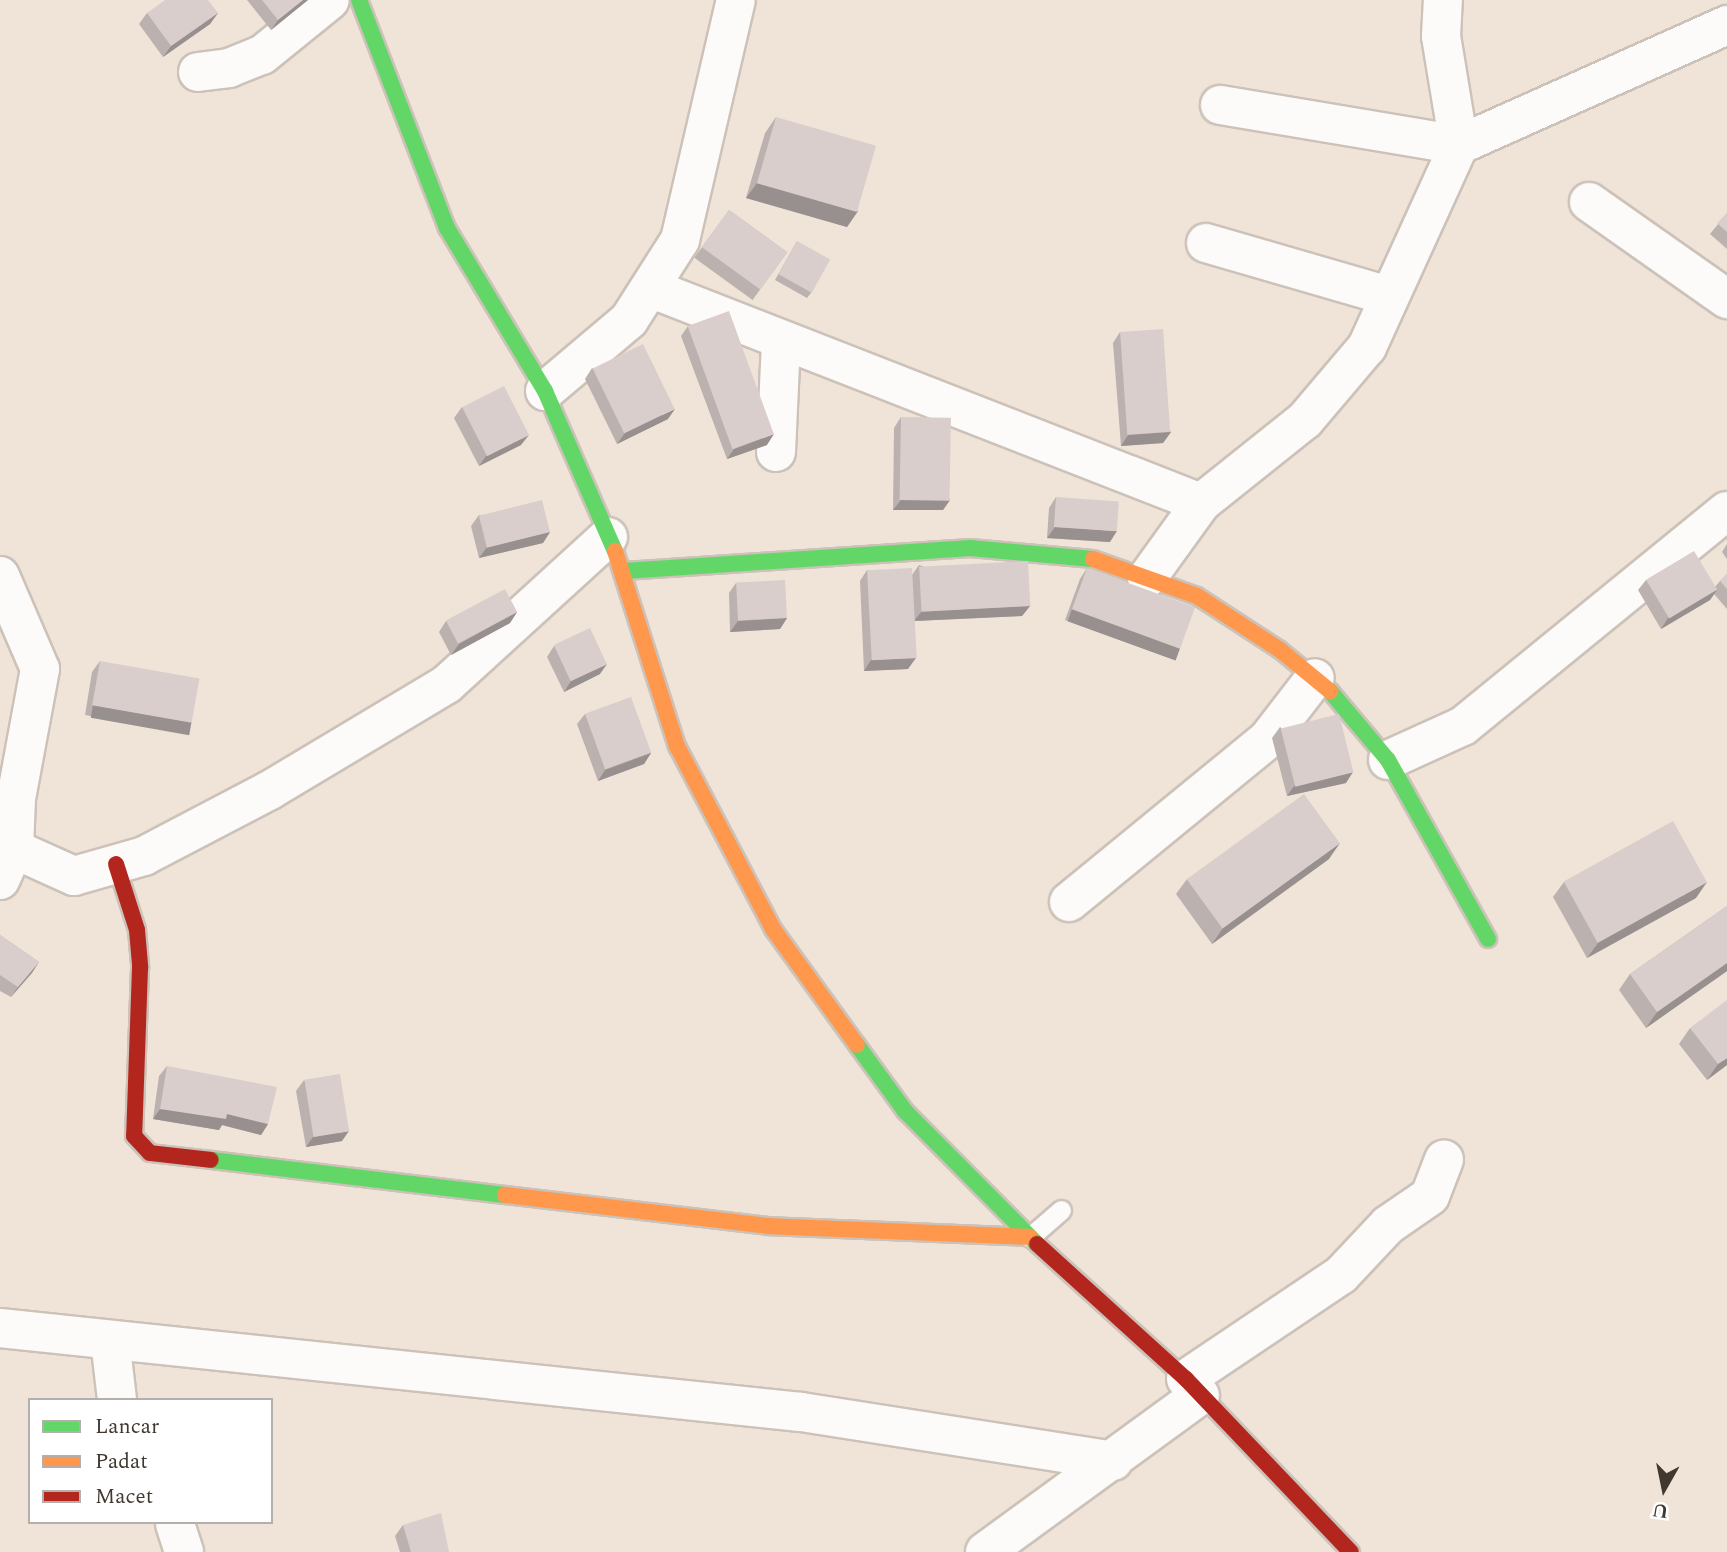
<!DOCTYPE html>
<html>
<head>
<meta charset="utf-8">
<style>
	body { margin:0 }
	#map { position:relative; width:1727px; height:1552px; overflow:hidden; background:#f0e4d8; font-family:Spectral,serif }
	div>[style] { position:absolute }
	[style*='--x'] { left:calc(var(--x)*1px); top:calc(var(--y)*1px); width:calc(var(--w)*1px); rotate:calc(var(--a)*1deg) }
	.roads { filter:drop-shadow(2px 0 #ccc2b9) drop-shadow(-2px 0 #ccc2b9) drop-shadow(0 2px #ccc2b9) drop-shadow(0 -2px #ccc2b9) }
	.lane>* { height:19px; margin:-9.5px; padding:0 9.5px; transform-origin:9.5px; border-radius:9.5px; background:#fdfbf9 }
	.street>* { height:38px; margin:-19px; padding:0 19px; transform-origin:19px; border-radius:19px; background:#fdfbf9 }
	.fast>* { height:16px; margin:-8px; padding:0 8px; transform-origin:8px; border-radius:8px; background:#63d668 }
	.slow>* { height:16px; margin:-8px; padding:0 8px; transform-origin:8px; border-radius:8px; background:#ff974d }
	.jam>* { height:16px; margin:-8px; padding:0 8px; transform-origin:8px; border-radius:8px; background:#b3261e }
	.wall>* { inset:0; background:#bbb1af; transform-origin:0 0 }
	.shaded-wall>* { inset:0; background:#98908e; transform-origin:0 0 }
	.building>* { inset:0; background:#d9cecb; transform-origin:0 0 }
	span { translate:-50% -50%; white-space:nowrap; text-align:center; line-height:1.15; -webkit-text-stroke:5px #fff; paint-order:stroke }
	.legend { position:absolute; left:28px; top:1398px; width:245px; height:126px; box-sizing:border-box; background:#fff; border:2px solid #b3b0ac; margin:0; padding:9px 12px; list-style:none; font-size:21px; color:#413930 }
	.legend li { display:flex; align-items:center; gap:14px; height:35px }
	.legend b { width:35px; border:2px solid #b3b0ac }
	.north { position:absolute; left:1629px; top:1454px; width:70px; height:70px; -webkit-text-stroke:5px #fff; paint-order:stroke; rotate:189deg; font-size:19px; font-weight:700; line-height:28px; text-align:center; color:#413930 }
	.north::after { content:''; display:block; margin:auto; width:24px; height:32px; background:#413930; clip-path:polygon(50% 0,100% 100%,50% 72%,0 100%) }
</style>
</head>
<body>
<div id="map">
	<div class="roads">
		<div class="lane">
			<i style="--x:1030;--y:1237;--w:41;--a:-41.1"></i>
		</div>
		<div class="street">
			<i style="--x:198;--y:72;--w:31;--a:-7"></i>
			<i style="--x:229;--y:68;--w:35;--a:-22"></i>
			<i style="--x:262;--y:55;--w:87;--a:-39"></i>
			<i style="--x:1220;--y:105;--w:242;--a:9.5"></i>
			<i style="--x:1459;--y:145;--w:294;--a:-24.1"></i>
			<i style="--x:1589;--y:202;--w:169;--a:35.1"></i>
			<i style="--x:1206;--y:243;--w:191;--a:16.2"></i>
			<i style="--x:650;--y:288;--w:591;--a:21.32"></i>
			<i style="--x:545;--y:391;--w:110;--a:-40.2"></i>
			<i style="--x:629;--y:320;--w:95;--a:-57.5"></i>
			<i style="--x:680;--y:240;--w:246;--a:-76.9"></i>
			<i style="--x:776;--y:452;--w:112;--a:-87.4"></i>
			<i style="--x:0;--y:576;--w:101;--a:66.7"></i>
			<i style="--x:40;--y:669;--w:131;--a:100.5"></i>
			<i style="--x:16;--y:798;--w:51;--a:92.2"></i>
			<i style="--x:14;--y:849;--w:34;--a:114"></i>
			<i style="--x:1147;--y:578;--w:92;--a:-54.2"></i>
			<i style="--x:1201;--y:503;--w:133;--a:-38.6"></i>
			<i style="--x:1305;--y:420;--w:96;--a:-49.7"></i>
			<i style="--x:1367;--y:347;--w:222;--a:-65.5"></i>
			<i style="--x:1459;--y:145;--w:110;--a:-99.4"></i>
			<i style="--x:1441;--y:36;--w:36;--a:-87"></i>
			<i style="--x:1388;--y:760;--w:82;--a:-24.4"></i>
			<i style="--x:1463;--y:726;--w:340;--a:-39.2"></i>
			<i style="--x:14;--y:849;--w:66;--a:24.2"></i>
			<i style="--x:74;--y:876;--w:73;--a:-15.9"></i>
			<i style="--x:144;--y:856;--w:142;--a:-27.6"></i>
			<i style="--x:270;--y:790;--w:206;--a:-30.9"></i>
			<i style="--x:447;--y:684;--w:218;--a:-42.4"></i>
			<i style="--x:1069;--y:902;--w:256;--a:-39.3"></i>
			<i style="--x:1267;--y:740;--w:78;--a:-52.3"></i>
			<i style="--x:0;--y:1328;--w:805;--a:5.99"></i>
			<i style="--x:801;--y:1412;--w:316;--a:8.9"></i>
			<i style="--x:110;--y:1340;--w:60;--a:83.3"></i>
			<i style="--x:1186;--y:1379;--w:187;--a:-33.9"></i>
			<i style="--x:1341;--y:1275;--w:69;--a:-46.8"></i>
			<i style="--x:1388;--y:1225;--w:51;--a:-34.6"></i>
			<i style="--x:1430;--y:1196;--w:39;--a:-69"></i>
			<i style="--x:175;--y:1524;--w:29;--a:72"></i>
			<i style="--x:985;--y:1552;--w:266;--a:-36.1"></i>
		</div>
		<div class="fast">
			<i style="--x:359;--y:0;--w:244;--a:68.9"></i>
			<i style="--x:447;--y:228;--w:190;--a:59"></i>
			<i style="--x:545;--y:391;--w:175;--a:66.4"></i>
			<i style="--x:624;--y:571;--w:347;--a:-3.8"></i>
			<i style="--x:970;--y:548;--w:123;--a:5.1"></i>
			<i style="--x:1330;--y:691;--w:90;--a:50"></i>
			<i style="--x:1388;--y:760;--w:205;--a:60.8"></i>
			<i style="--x:857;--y:1045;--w:82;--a:54"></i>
			<i style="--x:905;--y:1111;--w:187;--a:45.2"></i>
			<i style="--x:211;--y:1160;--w:296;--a:6.8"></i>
		</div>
		<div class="slow">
			<i style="--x:615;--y:551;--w:205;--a:72.4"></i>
			<i style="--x:677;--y:746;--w:207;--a:62.3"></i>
			<i style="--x:773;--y:929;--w:143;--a:54.1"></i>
			<i style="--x:1093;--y:559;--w:110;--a:19.6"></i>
			<i style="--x:1197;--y:596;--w:99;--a:33"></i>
			<i style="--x:1280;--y:650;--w:65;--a:39.4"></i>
			<i style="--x:505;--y:1195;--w:265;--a:6.7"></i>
			<i style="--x:768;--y:1226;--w:262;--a:2.4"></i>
		</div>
		<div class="jam">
			<i style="--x:116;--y:864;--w:69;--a:72.3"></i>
			<i style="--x:137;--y:930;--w:38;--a:85"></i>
			<i style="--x:140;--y:968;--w:168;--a:92"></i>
			<i style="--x:134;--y:1136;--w:23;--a:47"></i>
			<i style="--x:150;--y:1153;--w:61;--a:6.5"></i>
			<i style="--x:1037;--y:1244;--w:201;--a:42.2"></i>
			<i style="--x:1186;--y:1379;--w:239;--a:46.4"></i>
		</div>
	</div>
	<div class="wall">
		<i style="clip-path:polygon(247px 0,308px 0,271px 30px)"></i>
		<i style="clip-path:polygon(147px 13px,218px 13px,210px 24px,163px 57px,139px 24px)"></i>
		<i style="clip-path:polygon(776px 117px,858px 211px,847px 227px,746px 198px,765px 133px)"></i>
		<i style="left:729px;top:210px;width:72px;height:59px;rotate:36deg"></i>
		<i style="clip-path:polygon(1727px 213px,1727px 249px,1710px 234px)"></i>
		<i style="clip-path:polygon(797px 241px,811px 293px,807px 298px,775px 280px)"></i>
		<i style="clip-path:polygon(688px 326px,767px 445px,727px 459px,681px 336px)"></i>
		<i style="clip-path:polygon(1120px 332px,1171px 432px,1163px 443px,1121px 446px,1113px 343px)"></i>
		<i style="clip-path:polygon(592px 368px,668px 419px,617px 444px,585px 379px)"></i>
		<i style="clip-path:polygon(462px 407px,521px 445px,479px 466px,454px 418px)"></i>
		<i style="clip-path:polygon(901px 417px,950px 500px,943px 510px,893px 510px,894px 428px)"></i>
		<i style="clip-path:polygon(1056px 497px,1110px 542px,1047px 538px,1049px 508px)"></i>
		<i style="clip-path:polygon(479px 515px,550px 532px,543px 543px,479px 558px,471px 526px)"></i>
		<i style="clip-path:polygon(1727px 544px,1727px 559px,1722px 552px)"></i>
		<i style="clip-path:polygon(919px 565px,1030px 606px,1022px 616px,914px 621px,908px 669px,864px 671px,860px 581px,867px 570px,912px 575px)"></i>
		<i style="clip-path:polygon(1087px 568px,1172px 659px,1065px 620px,1080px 579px)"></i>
		<i style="clip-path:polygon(1727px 574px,1727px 609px,1714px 594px,1710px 600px,1661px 629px,1638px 590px,1646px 580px,1715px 587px,1720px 581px)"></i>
		<i style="clip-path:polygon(736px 583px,787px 618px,780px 629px,730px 632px,729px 593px)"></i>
		<i style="clip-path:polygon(517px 612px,510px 623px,451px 655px,439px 632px,446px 621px)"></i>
		<i style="clip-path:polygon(554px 646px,600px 674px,564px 692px,547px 657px)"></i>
		<i style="clip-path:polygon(100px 661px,192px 722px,185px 732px,85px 715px,92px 672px)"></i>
		<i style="clip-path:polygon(585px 714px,651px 753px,644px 764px,598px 781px,577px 724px)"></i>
		<i style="clip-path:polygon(1280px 727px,1346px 783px,1287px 796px,1272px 738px)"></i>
		<i style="clip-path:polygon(1329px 859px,1212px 944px,1176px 894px,1187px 879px)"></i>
		<i style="clip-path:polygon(1564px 882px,1696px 898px,1587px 958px,1553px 897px)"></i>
		<i style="clip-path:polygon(1727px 906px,1727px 971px,1646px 1028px,1619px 990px,1630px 974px)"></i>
		<i style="clip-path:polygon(0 935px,39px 962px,11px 997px,0 991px)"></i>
		<i style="clip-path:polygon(1690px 1028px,1727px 1065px,1707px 1080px,1679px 1044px)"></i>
		<i style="clip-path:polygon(167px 1066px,268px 1124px,261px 1135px,222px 1125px,219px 1130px,153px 1119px,159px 1076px)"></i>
		<i style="clip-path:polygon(304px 1080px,342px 1141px,306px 1147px,296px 1091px)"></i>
		<i style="clip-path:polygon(403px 1525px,449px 1552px,400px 1552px,395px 1536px)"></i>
	</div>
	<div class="shaded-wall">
		<i style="clip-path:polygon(303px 0,308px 0,271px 30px,278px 20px)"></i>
		<i style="clip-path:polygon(218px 13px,210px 24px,163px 57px,171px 46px)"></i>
		<i style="clip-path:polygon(757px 183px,858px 211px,847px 227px,746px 198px)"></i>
		<i style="clip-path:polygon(675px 409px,668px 419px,617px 444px,625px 433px)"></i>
		<i style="clip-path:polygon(1171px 432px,1163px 443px,1121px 446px,1128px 435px)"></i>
		<i style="clip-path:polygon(774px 434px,767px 445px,727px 459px,734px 449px)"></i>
		<i style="clip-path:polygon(529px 435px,521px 445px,479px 466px,486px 456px)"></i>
		<i style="clip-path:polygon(901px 500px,950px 500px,943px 510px,893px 510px)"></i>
		<i style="clip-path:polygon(1055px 527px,1117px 531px,1110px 542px,1047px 538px)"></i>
		<i style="clip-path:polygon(550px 532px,543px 543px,479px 558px,487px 547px)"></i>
		<i style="clip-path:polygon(1717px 590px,1710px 600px,1661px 629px,1668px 618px)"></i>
		<i style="clip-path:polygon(1030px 606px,1022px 616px,914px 621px,922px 611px)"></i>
		<i style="left:1072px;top:609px;width:115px;height:13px;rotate:20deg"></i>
		<i style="clip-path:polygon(517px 612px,510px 623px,451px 655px,459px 644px)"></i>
		<i style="clip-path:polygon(787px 618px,780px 629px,730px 632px,738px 621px)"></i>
		<i style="clip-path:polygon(916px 658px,908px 669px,864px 671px,871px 660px)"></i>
		<i style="clip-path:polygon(607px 664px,600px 674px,564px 692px,571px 681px)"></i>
		<i style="left:93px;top:705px;width:100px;height:13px;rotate:10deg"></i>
		<i style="clip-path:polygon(651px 753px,644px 764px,598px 781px,605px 770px)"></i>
		<i style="clip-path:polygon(1353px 772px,1346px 783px,1287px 796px,1294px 786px)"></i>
		<i style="clip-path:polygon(1340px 843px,1329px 859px,1212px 944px,1223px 928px)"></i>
		<i style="clip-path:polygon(1707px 882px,1696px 898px,1587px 958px,1598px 943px)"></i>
		<i style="clip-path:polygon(39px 962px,32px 973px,11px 997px,18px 987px)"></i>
		<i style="clip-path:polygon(1727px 963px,1727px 971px,1646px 1028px,1657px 1012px)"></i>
		<i style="clip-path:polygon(1727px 1058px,1727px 1065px,1707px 1080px,1718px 1064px)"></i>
		<i style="clip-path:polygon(160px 1109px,227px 1114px,268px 1124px,261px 1135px,222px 1125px,219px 1130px,153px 1119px)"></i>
		<i style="clip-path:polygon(349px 1131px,342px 1141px,306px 1147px,313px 1137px)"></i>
	</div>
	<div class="building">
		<i style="clip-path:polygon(165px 0,208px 0,218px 13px,171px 46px,147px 13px)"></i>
		<i style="clip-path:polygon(262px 0,303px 0,278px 20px)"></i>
		<i style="left:776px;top:117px;width:104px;height:69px;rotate:16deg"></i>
		<i style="left:729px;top:210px;width:72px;height:46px;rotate:36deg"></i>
		<i style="clip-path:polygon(1727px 213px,1727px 232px,1717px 223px)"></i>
		<i style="left:797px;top:241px;width:38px;height:38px;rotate:29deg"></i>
		<i style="left:729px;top:311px;width:131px;height:44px;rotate:70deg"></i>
		<i style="left:1163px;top:329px;width:103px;height:43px;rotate:86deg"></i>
		<i style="left:643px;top:344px;width:72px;height:56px;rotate:64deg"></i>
		<i style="left:504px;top:386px;width:55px;height:47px;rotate:63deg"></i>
		<i style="left:901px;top:417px;width:50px;height:83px;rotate:1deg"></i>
		<i style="left:1056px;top:497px;width:63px;height:30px;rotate:4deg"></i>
		<i style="left:542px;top:500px;width:33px;height:65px;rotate:76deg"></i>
		<i style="left:1694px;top:551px;width:45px;height:56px;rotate:59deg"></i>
		<i style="left:1028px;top:561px;width:45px;height:109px;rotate:87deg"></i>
		<i style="left:912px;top:568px;width:90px;height:45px;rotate:87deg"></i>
		<i style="left:1087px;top:568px;width:115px;height:44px;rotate:20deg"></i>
		<i style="clip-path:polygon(1727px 574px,1727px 589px,1720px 581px)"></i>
		<i style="left:785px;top:580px;width:38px;height:49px;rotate:87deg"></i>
		<i style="left:505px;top:589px;width:26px;height:67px;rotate:62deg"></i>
		<i style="left:590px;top:628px;width:40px;height:40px;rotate:65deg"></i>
		<i style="left:100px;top:661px;width:101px;height:45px;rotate:10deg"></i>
		<i style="left:631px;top:697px;width:59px;height:49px;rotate:70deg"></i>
		<i style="left:1339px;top:714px;width:60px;height:60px;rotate:76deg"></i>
		<i style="left:1304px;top:794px;width:61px;height:145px;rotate:54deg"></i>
		<i style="left:1673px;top:821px;width:70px;height:125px;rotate:61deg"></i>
		<i style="clip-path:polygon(1727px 906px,1727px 963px,1657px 1012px,1630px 974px)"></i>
		<i style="clip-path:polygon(0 935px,39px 962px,18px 987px,0 975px)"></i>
		<i style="clip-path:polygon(1727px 1000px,1727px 1058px,1718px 1064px,1690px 1028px)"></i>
		<i style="clip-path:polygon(167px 1066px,277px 1087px,268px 1124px,227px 1114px,226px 1119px,160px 1109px)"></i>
		<i style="left:340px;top:1074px;width:58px;height:36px;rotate:81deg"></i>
		<i style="clip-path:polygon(441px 1513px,449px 1552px,411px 1552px,403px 1525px)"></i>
	</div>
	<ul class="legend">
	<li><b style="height:9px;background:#63d668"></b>Lancar</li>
	<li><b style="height:9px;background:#ff974d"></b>Padat</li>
	<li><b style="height:9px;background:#b3261e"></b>Macet</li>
	</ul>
	<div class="north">U</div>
</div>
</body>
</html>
